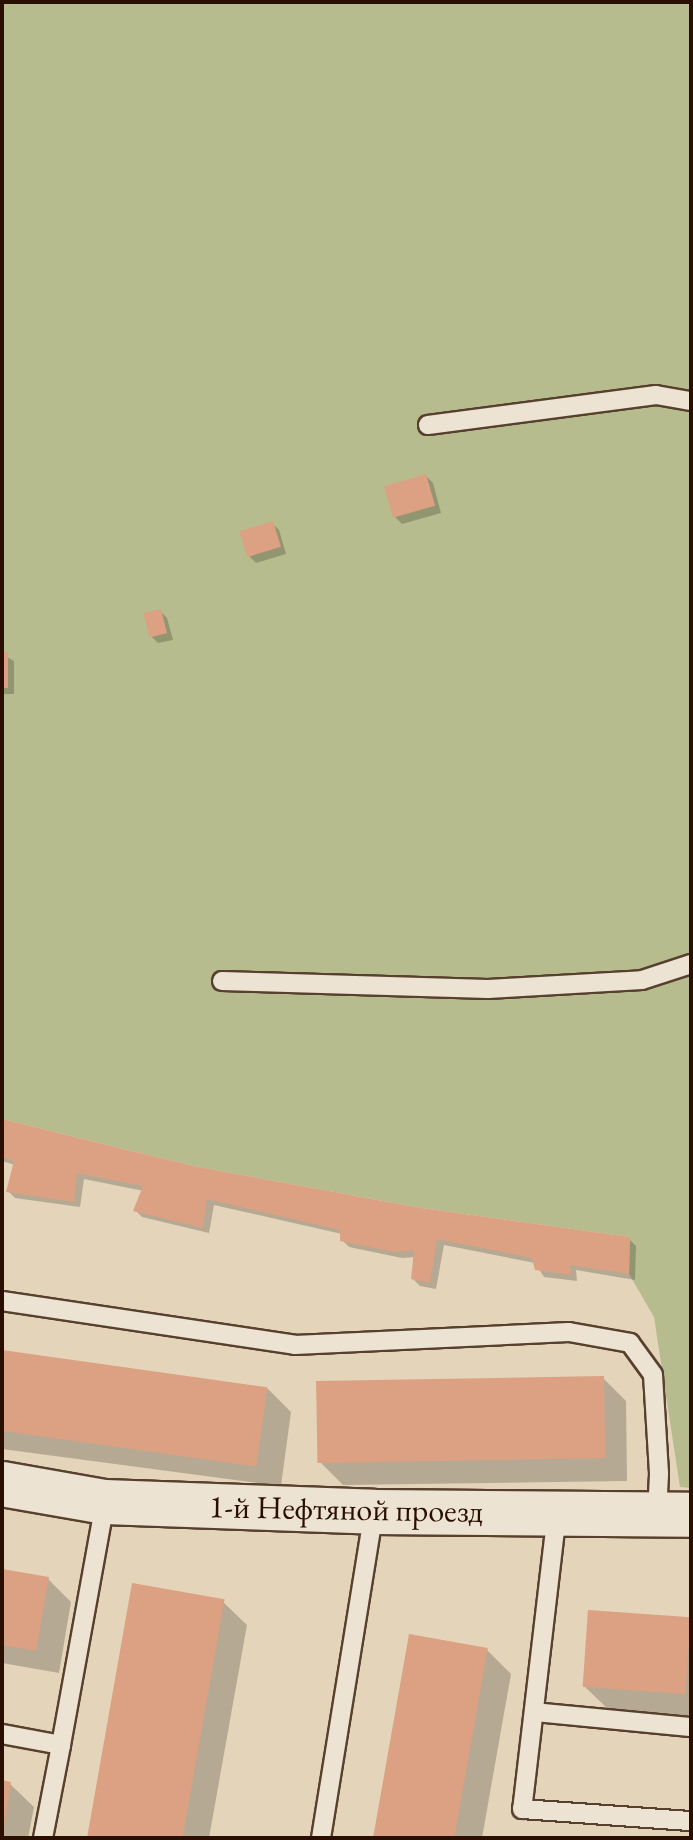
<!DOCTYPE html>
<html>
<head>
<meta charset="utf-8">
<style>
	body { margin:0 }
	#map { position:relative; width:693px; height:1840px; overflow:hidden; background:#e4d4ba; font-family:"EB Garamond",serif }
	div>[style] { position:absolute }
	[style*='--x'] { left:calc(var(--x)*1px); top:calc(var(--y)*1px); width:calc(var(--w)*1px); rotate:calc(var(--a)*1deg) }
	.green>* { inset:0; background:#b6bc8e }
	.shadow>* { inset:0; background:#0003 }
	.building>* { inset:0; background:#dba182; transform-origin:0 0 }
	.roads { filter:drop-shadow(2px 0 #58402e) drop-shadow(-2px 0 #58402e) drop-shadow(0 2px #58402e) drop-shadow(0 -2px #58402e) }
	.service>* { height:18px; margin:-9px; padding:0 9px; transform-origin:9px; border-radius:9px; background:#ede3d2 }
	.tertiary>* { height:44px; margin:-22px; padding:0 22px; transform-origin:22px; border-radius:22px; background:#ede3d2 }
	span { translate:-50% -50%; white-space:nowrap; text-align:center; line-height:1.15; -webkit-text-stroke:7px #ede3d2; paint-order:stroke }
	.street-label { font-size:32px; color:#2a0f00 }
	.frame { position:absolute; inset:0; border:4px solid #2a0f00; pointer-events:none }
</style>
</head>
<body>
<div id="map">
	<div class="green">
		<i style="clip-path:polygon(2px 2px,691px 2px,691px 1488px,680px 1487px,654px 1317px,629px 1274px,630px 1237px,421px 1208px,193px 1166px,2px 1119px)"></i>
	</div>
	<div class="shadow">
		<i style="clip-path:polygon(426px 476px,433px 483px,441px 513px,402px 524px,395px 517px)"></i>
		<i style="clip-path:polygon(272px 523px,279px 530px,286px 554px,256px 563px,249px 556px)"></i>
		<i style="clip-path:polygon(160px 611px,167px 618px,173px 640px,158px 643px,151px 636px)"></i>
		<i style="clip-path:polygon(2px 654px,14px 661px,14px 694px,2px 694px)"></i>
		<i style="clip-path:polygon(2px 1121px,192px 1168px,420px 1210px,629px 1239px,636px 1246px,635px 1280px,576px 1270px,577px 1281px,544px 1277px,535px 1263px,444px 1245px,436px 1289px,420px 1286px,413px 1279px,416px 1257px,402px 1258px,349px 1247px,342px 1240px,342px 1234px,214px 1205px,209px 1233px,142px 1217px,135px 1210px,144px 1191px,84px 1179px,80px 1207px,15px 1198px,8px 1191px,15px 1165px,2px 1161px)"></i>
		<i style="clip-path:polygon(2px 1352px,267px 1388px,291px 1412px,281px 1486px,2px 1449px)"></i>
		<i style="clip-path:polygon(603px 1378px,626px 1401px,627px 1481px,343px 1485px,320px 1462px)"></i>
		<i style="clip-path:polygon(2px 1571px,48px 1579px,71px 1602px,59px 1673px,2px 1663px)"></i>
		<i style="clip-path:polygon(223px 1602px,247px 1625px,209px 1838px,89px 1838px)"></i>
		<i style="clip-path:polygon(691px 1620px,691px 1716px,608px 1709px,584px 1686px)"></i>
		<i style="clip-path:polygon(487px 1650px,511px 1674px,482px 1838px,375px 1838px)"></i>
		<i style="clip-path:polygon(2px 1782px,10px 1784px,34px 1807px,28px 1838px,2px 1838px)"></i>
	</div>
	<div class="building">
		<i style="left:426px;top:474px;width:33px;height:44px;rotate:74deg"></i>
		<i style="left:273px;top:521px;width:27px;height:35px;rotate:73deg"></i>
		<i style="left:161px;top:609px;width:25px;height:18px;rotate:76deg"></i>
		<i style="left:2px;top:652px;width:6px;height:36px"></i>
		<i style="clip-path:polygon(2px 1119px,193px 1166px,421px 1208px,630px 1237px,629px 1274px,570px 1265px,571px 1275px,535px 1270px,532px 1258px,437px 1239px,430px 1283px,411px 1279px,414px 1250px,394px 1252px,340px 1241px,340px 1230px,207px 1199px,203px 1228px,133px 1211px,143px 1186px,77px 1173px,74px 1202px,6px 1192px,14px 1161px,2px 1157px)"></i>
		<i style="left:2px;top:1350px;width:268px;height:80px;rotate:8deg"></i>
		<i style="left:604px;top:1376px;width:82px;height:288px;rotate:89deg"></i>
		<i style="clip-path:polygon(2px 1569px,49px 1577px,36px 1651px,2px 1645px)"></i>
		<i style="left:132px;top:1583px;width:94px;height:259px;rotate:10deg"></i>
		<i style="left:588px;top:1610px;width:103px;height:77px;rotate:4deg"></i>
		<i style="left:409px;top:1634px;width:80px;height:207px;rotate:10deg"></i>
		<i style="clip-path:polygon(2px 1780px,11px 1782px,4px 1826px,2px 1826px)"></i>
	</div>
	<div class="roads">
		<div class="service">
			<i style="--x:428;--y:425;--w:230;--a:-7.5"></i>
			<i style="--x:656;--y:395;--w:36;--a:10"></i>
			<i style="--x:222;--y:981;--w:266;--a:1.7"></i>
			<i style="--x:488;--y:989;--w:154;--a:-3.3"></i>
			<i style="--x:642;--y:980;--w:52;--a:-18.1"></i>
			<i style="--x:2;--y:1301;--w:296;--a:8.5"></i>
			<i style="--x:295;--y:1345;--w:274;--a:-2.7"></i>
			<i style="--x:569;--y:1332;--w:62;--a:10.2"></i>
			<i style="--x:630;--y:1343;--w:39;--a:54"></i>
			<i style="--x:653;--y:1375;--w:99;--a:86.5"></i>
			<i style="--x:659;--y:1474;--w:41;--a:92.8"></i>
			<i style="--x:557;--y:1513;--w:298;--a:96.7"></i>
			<i style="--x:522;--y:1809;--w:169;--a:4.1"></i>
			<i style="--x:534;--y:1712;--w:158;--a:5.5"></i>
			<i style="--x:2;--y:1734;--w:60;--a:10.6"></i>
			<i style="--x:61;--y:1745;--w:247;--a:-79.7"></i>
			<i style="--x:43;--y:1838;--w:95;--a:-79"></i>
			<i style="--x:321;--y:1838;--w:330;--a:-80.8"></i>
		</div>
		<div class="tertiary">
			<i style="--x:2;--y:1484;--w:105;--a:9.9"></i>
			<i style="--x:105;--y:1502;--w:269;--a:2.1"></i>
			<i style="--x:374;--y:1512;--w:317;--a:0.5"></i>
		</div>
	</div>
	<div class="street-label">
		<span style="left:346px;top:1509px;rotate:1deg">1-й Нефтяной проезд</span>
	</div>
	<div class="frame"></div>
</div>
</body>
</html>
